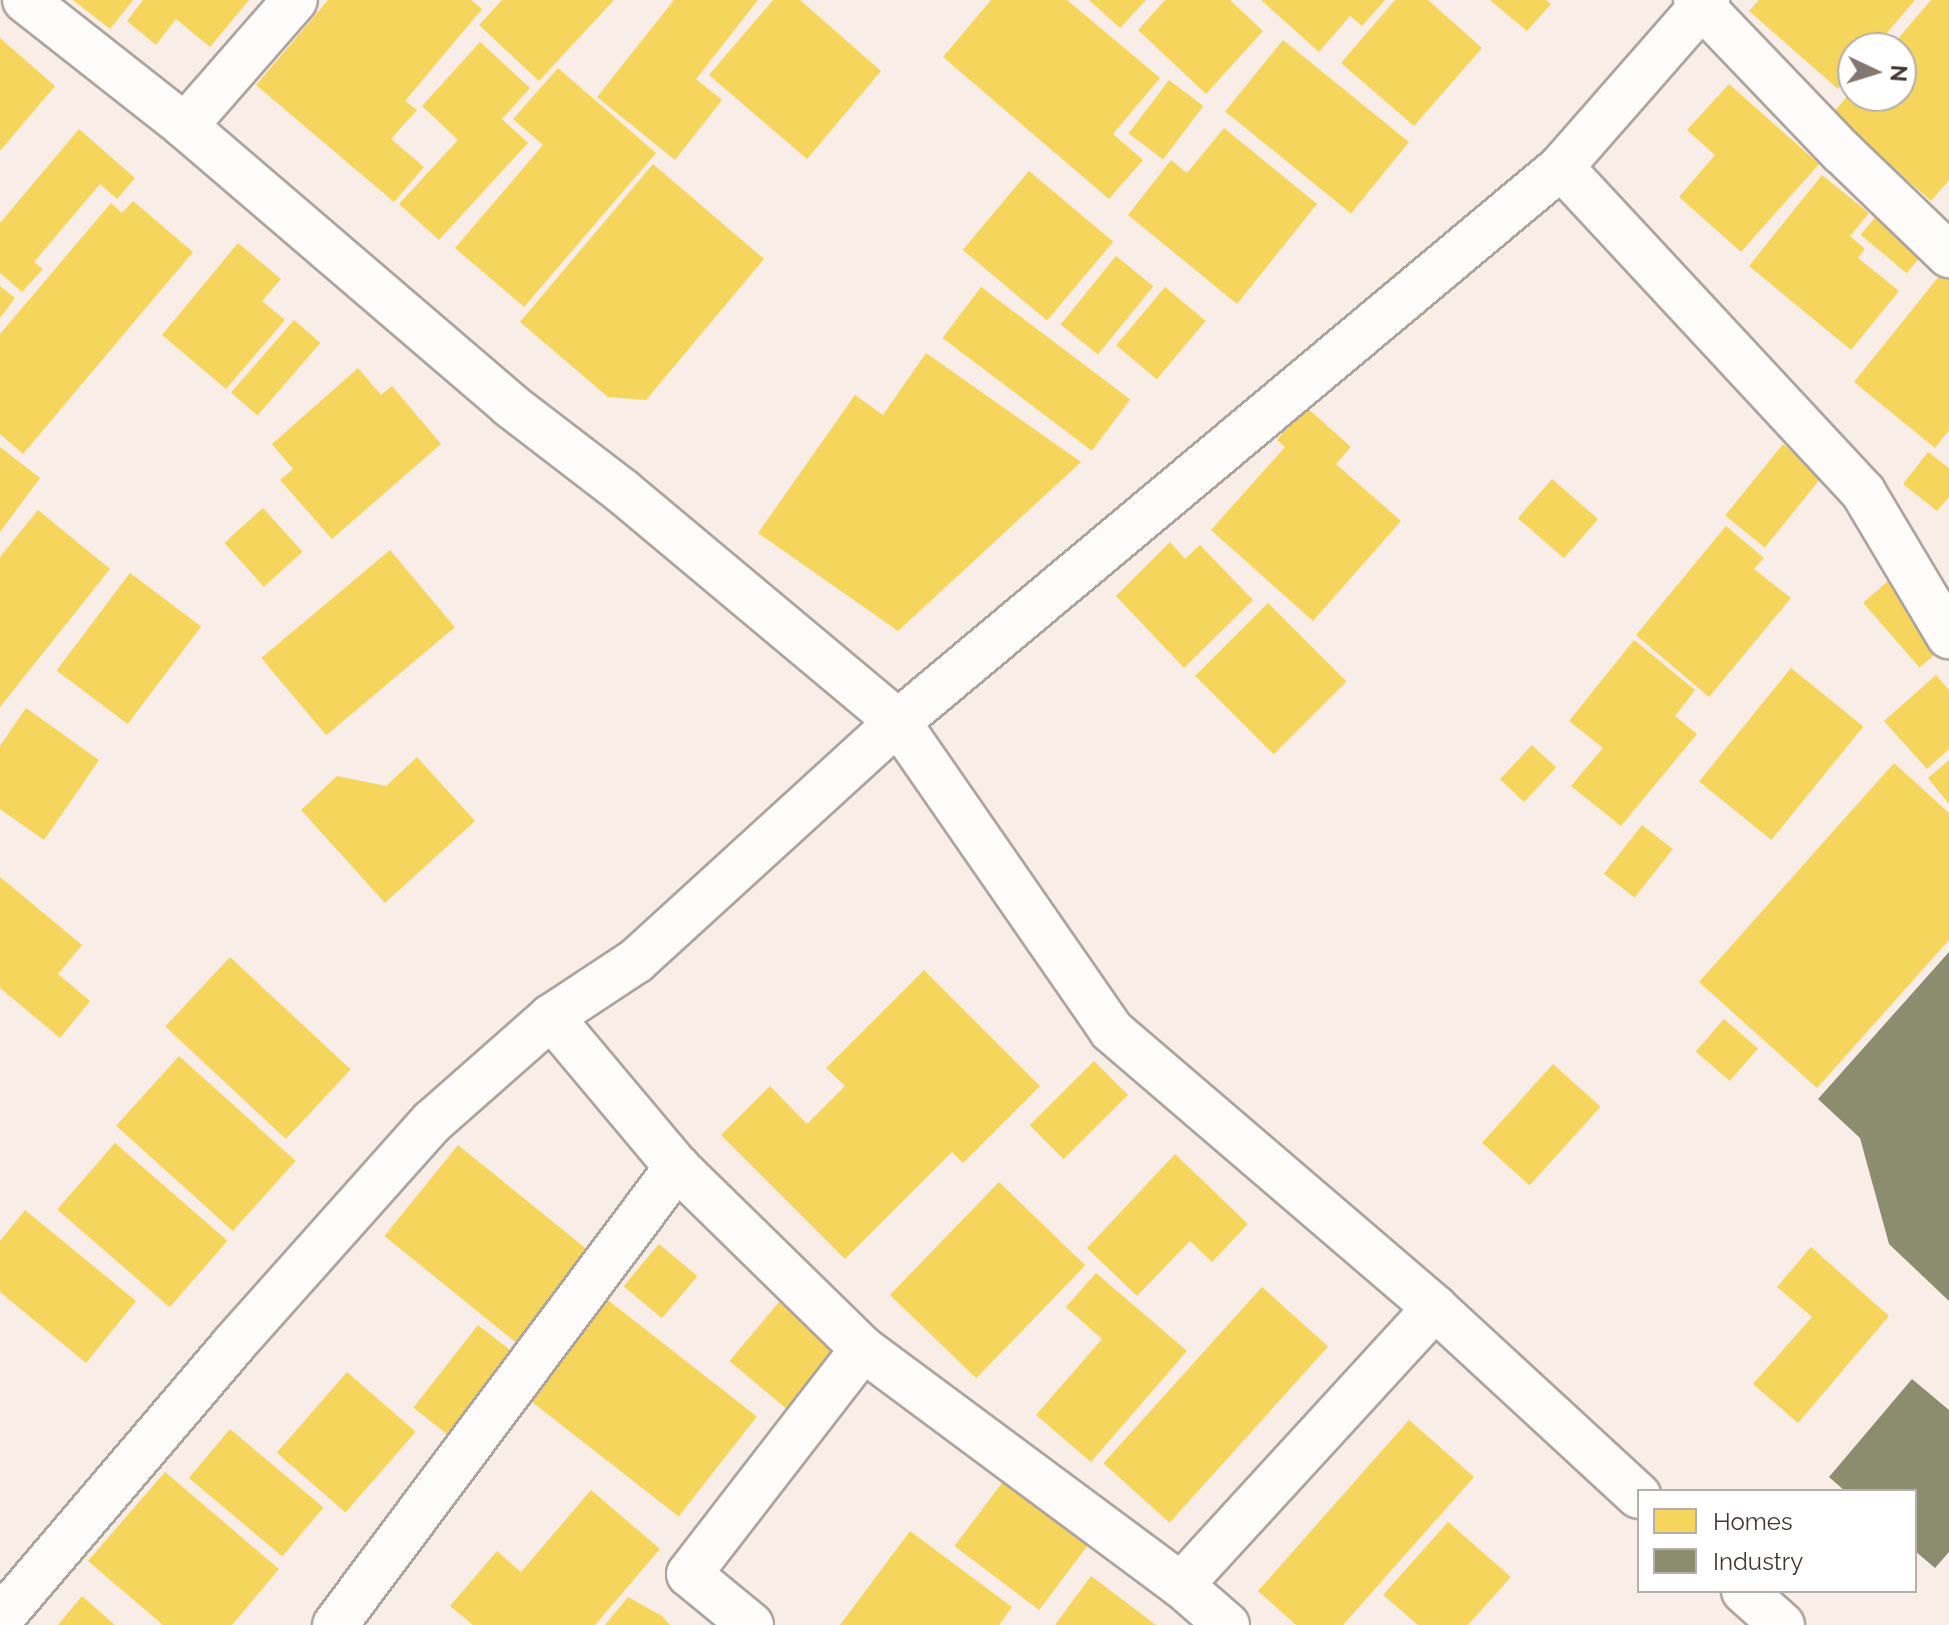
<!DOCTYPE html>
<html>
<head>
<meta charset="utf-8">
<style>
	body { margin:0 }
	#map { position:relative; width:1949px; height:1625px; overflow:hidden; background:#f8ede7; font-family:Raleway,sans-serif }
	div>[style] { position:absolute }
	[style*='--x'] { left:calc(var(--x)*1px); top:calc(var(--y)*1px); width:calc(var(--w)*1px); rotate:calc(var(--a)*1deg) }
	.homes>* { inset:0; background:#f6d55c; transform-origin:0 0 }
	.industry>* { inset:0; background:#8c8c6e }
	.roads { filter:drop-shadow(2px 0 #aea49e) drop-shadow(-2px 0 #aea49e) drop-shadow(0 2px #aea49e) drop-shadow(0 -2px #aea49e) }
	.minor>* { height:44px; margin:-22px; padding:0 22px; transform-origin:22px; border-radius:22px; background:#fefcfb }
	.tertiary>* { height:44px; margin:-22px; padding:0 22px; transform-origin:22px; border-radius:22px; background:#fefcfb }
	span { translate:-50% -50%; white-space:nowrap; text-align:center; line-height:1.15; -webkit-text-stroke:8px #fff; paint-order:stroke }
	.legend { position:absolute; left:1637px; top:1489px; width:280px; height:104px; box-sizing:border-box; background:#fff; border:2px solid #b4afad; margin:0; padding:10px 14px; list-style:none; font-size:24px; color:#443732 }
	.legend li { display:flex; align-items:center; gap:16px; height:40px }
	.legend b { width:40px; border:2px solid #b4afad }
	.north { position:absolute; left:1837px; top:32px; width:80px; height:80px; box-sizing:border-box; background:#fff; border:2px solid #b4afad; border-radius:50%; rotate:94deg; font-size:22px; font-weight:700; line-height:32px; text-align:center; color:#443732 }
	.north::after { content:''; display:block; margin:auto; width:28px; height:36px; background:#837771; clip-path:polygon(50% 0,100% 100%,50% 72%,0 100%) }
</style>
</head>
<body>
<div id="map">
	<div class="homes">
		<i style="clip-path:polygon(73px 0,133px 0,110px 29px)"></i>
		<i style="clip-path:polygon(143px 0,249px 0,210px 47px,176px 19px,156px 45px,127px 21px)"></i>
		<i style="clip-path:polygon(328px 0,471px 0,482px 9px,405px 101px,417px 110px,391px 139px,424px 167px,394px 202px,256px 85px)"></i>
		<i style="clip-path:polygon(502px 0,614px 0,539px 81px,479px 25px)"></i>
		<i style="clip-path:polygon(674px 0,758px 0,696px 79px,722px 100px,675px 160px,597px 97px)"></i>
		<i style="clip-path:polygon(773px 0,800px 0,881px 71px,807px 159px,709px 75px)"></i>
		<i style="clip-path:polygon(991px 0,1067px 0,1160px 78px,1113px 134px,1143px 160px,1109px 199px,943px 57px)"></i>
		<i style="clip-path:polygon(1089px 0,1146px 0,1120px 28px)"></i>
		<i style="clip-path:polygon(1165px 0,1230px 0,1263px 31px,1206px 94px,1138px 30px)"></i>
		<i style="clip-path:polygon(1261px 0,1385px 0,1362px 26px,1350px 16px,1319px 52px)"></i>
		<i style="clip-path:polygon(1395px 0,1428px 0,1482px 48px,1414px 126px,1341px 63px)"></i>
		<i style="clip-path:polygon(1490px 0,1546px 0,1551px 4px,1527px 31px)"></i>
		<i style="clip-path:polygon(1759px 0,1915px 0,1874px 48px,1853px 48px,1853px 72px,1838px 89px,1749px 11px)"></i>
		<i style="clip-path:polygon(1931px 0,1949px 0,1949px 180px,1931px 201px,1832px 114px,1853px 90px,1853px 96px,1901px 96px,1901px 48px,1890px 48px)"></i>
		<i style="clip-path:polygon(0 38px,55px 86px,0 151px)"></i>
		<i style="left:1283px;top:40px;width:162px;height:92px;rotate:39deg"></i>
		<i style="clip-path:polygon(480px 42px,530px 88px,502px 119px,528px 143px,439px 240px,399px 204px,458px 140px,422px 106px)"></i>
		<i style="clip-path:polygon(558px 68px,656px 153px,524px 307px,455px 248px,543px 145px,513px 119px)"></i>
		<i style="left:1169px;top:80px;width:43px;height:67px;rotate:37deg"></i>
		<i style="clip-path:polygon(1729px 84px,1819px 164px,1741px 252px,1679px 197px,1715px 155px,1687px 130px)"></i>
		<i style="clip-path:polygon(1224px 128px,1317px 204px,1237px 304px,1128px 215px,1171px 160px,1187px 173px)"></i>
		<i style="clip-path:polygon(79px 129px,135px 178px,117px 199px,100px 184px,34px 262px,43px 269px,22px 292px,0 273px,0 223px)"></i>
		<i style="clip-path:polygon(653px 164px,764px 259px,646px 400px,608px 397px,520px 322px)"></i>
		<i style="left:1029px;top:171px;width:110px;height:103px;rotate:40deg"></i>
		<i style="clip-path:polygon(1822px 175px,1869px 213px,1850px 236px,1865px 249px,1858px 258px,1899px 291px,1851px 350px,1749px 266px)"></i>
		<i style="clip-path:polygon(133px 201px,193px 252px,23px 454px,0 434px,0 334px,111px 203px,122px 213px)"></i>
		<i style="left:1878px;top:214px;width:60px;height:27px;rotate:40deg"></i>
		<i style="clip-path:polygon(238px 243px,281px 279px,262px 301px,285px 320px,226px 389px,162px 335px)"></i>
		<i style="left:1116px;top:256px;width:48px;height:88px;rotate:39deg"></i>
		<i style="clip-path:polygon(1944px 270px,1949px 274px,1949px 430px,1935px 448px,1854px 382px)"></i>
		<i style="clip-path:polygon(0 286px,15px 298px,0 318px)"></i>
		<i style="left:981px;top:287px;width:187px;height:64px;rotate:37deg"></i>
		<i style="left:1165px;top:287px;width:53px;height:76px;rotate:40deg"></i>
		<i style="left:294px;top:320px;width:35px;height:96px;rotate:41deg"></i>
		<i style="clip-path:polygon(926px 353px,1081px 462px,898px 631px,758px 533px,855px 395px,883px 415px)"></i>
		<i style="clip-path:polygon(358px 368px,381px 395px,392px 386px,441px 444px,332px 539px,280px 480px,293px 469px,272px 444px)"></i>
		<i style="clip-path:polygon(1305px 406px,1351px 447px,1336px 464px,1401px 521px,1313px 621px,1211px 530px,1285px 447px,1277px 440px)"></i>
		<i style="left:1783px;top:444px;width:51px;height:92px;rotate:39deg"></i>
		<i style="clip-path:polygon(0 447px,40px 478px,0 532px)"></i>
		<i style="clip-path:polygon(1928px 452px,1949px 468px,1949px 497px,1937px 511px,1903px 484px)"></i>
		<i style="left:1552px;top:479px;width:61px;height:52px;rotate:41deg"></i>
		<i style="left:263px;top:508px;width:59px;height:52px;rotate:48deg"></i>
		<i style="clip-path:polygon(38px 510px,110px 569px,0 707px,0 557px)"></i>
		<i style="clip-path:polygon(1726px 526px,1764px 558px,1754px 569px,1791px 598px,1709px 697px,1636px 635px)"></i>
		<i style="clip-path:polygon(1170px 542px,1185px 559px,1200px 545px,1253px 600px,1184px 668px,1116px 596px)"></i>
		<i style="left:390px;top:550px;width:101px;height:168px;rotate:50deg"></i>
		<i style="left:130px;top:573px;width:89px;height:122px;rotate:37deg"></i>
		<i style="left:1888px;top:581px;width:86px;height:33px;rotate:49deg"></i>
		<i style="left:1268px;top:603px;width:111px;height:103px;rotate:45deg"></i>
		<i style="clip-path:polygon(1634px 640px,1695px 690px,1675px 716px,1697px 734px,1621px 826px,1571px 786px,1603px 748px,1569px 721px)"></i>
		<i style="left:1791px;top:668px;width:93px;height:146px;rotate:39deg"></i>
		<i style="clip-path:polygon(1936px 675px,1949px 690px,1949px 749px,1927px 769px,1884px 721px)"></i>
		<i style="clip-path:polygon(26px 708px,99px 760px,44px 840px,0 809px,0 746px)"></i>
		<i style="left:1532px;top:745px;width:33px;height:47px;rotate:43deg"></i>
		<i style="clip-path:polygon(417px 757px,475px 821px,385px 903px,301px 810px,337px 776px,386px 786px)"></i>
		<i style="clip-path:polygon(1949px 760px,1949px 804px,1928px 778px)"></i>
		<i style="clip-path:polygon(1894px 763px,1949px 813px,1949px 940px,1817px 1088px,1699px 982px)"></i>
		<i style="left:1642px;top:825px;width:39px;height:62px;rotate:38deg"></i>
		<i style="clip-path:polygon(0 877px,82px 945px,58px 974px,90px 1001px,60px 1038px,0 988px)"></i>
		<i style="left:230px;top:957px;width:165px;height:95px;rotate:43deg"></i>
		<i style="clip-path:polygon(924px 970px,1040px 1086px,963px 1163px,952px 1152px,845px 1259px,721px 1135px,770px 1086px,807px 1124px,845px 1086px,826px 1068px)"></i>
		<i style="left:1724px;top:1019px;width:45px;height:43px;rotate:41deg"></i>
		<i style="left:179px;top:1056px;width:157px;height:94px;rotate:42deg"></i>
		<i style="left:1094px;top:1061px;width:48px;height:91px;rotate:45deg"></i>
		<i style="left:1553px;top:1064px;width:64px;height:106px;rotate:42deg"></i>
		<i style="left:115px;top:1143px;width:149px;height:88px;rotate:41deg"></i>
		<i style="left:458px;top:1145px;width:174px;height:117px;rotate:39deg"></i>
		<i style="clip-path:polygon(1175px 1154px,1248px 1224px,1212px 1262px,1190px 1241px,1137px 1296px,1087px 1248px)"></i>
		<i style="left:999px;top:1182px;width:120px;height:157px;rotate:44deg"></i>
		<i style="clip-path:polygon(25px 1210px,136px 1301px,86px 1363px,0 1292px,0 1241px)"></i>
		<i style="left:659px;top:1244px;width:50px;height:55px;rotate:40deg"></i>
		<i style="clip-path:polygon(1811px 1247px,1889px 1316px,1798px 1423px,1753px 1384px,1812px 1317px,1777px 1287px)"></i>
		<i style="clip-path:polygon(1096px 1273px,1187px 1351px,1091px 1462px,1036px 1415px,1102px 1339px,1066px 1307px)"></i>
		<i style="left:1262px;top:1287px;width:89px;height:237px;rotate:42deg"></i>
		<i style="left:600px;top:1294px;width:199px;height:127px;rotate:38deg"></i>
		<i style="left:779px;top:1302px;width:80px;height:77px;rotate:40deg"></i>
		<i style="left:478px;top:1325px;width:46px;height:105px;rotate:38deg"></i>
		<i style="left:347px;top:1372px;width:91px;height:107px;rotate:41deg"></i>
		<i style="clip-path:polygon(1409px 1420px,1474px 1477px,1343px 1625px,1296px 1625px,1258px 1591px)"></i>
		<i style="left:230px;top:1429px;width:122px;height:64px;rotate:40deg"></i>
		<i style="clip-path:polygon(165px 1472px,279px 1569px,232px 1625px,163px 1625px,88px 1561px)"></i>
		<i style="left:1005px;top:1479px;width:106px;height:84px;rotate:37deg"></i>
		<i style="clip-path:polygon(591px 1490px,660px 1549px,595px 1625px,473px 1625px,450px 1606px,497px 1551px,521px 1572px)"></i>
		<i style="clip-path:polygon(1448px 1522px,1511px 1577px,1468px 1625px,1418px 1625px,1383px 1595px)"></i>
		<i style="clip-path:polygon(910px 1531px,1012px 1607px,999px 1625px,840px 1625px)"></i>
		<i style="clip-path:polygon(1091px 1576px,1156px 1625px,1055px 1625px)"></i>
		<i style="clip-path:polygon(82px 1596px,115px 1625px,58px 1625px)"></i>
		<i style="clip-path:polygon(628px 1597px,662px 1616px,670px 1625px,605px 1625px)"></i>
	</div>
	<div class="industry">
		<i style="clip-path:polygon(1949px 952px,1949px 1301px,1889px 1244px,1860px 1138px,1818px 1099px)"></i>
		<i style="clip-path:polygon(1912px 1379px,1949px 1410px,1949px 1552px,1935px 1568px,1915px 1551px,1915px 1491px,1845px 1491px,1829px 1477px)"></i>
	</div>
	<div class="roads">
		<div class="minor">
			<i style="--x:25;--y:0;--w:204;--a:38.2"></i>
			<i style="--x:185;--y:126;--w:428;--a:40.6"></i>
			<i style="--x:510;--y:405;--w:141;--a:37.5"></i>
			<i style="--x:622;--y:491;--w:360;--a:39.9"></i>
			<i style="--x:898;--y:722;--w:374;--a:55.3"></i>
			<i style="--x:1111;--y:1030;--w:427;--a:40.6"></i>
			<i style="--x:1435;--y:1308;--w:277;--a:42.7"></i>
			<i style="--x:1696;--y:0;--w:211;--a:46.2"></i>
			<i style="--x:1842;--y:152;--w:149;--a:43.9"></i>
			<i style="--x:185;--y:126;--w:167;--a:-48.9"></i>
			<i style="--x:1561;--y:167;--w:444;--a:47.1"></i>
			<i style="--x:1863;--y:492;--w:168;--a:59.2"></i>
			<i style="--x:551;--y:1017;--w:196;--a:50"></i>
			<i style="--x:677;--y:1167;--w:260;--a:44.4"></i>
			<i style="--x:863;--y:1349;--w:396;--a:36.6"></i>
			<i style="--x:1181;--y:1585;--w:61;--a:41"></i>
			<i style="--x:1181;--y:1585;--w:376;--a:-47.5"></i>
			<i style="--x:1744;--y:1591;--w:51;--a:41.8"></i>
			<i style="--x:335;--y:1625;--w:572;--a:-53.25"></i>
			<i style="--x:751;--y:1625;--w:80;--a:-140.6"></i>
			<i style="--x:689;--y:1574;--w:284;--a:-52.3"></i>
		</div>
		<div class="tertiary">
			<i style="--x:0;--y:1619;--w:360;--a:-49.6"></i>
			<i style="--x:233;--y:1345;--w:299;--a:-48.3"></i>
			<i style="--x:432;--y:1122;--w:159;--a:-41.4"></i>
			<i style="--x:551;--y:1017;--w:102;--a:-33.4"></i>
			<i style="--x:636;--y:961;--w:355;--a:-42.4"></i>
			<i style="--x:898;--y:722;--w:865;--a:-39.93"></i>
			<i style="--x:1561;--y:167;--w:222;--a:-48.8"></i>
		</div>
	</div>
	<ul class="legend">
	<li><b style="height:22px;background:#f6d55c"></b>Homes</li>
	<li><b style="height:22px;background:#8c8c6e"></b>Industry</li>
	</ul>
	<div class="north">N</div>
</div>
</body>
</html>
